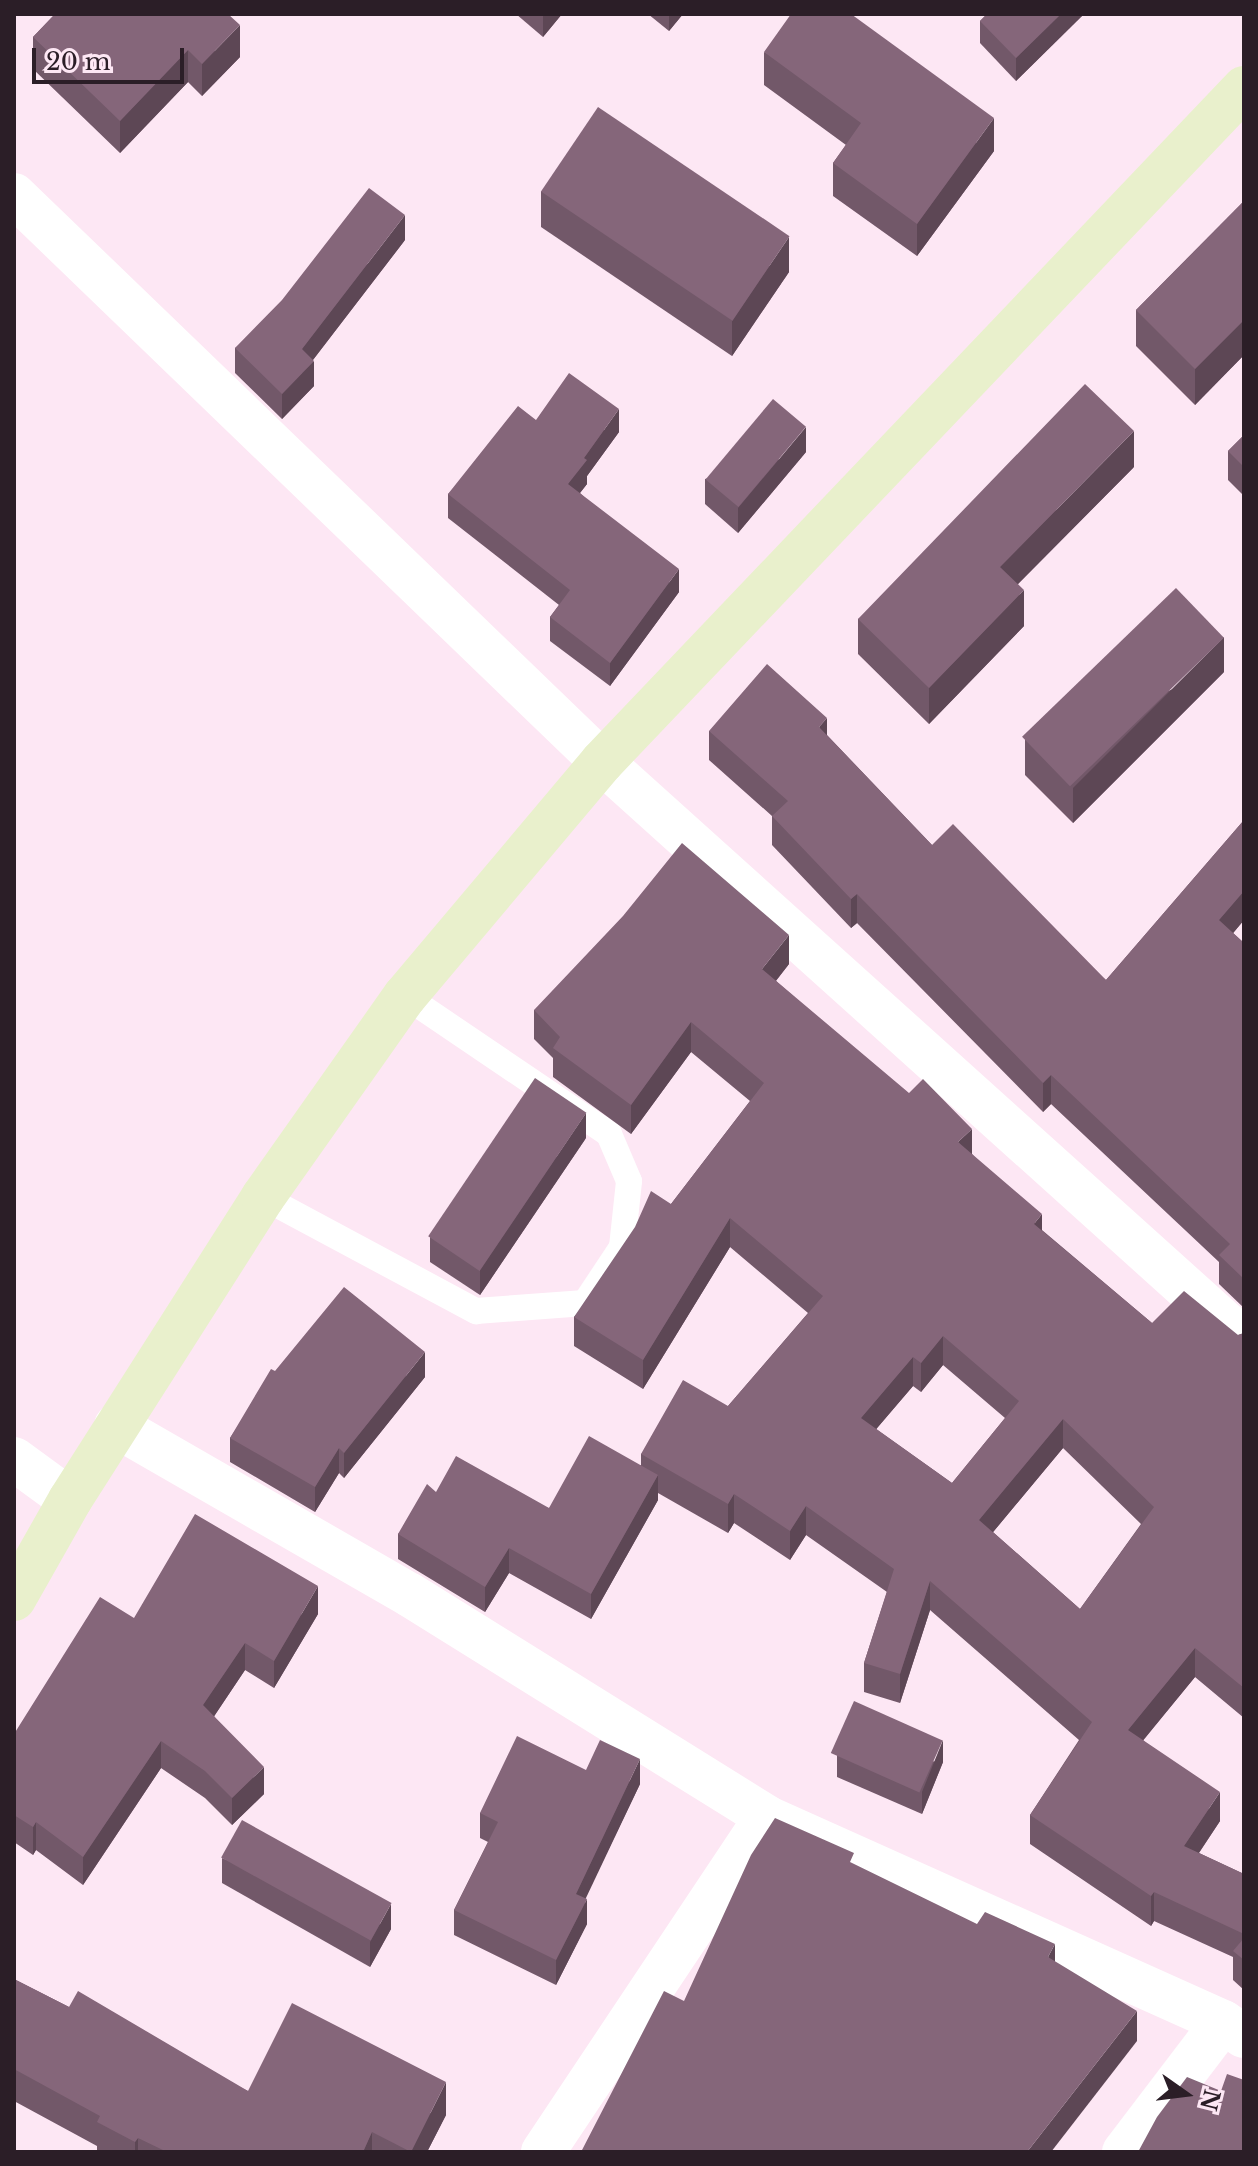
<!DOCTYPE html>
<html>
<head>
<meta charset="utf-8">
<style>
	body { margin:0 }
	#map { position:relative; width:1258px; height:2166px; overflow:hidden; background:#fde7f4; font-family:"Libre Baskerville",serif }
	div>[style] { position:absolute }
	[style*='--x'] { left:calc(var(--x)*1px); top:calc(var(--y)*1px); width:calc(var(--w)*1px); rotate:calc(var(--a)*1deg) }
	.service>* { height:26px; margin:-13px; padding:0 13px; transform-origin:13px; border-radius:13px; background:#fff }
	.minor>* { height:44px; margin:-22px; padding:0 22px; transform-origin:22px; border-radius:22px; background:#fff }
	.secondary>* { height:44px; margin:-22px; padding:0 22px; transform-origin:22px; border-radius:22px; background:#e9f0cc }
	.wall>* { inset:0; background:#725869 }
	.shaded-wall>* { inset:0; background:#5d4755 }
	.building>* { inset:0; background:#85667a; transform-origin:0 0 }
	span { translate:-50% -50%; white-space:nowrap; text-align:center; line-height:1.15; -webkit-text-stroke:6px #fde7f4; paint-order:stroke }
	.frame { position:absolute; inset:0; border:16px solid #2b1e27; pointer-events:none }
	.north { position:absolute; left:1146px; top:2054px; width:80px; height:80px; -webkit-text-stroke:6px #fde7f4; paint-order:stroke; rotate:104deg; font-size:22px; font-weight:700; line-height:32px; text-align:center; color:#2b1e27 }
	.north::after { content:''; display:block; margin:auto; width:28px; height:36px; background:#2b1e27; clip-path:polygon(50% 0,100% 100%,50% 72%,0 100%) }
	.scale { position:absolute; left:32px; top:48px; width:152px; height:36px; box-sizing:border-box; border:4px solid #2b1e27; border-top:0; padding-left:10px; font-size:24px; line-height:28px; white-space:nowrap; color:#2b1e27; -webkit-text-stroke:6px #fde7f4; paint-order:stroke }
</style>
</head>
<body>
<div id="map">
	<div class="service">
		<i style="--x:263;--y:1197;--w:242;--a:28.2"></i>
		<i style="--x:476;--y:1311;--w:109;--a:-4.2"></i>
		<i style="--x:585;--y:1303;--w:67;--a:-56.5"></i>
		<i style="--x:622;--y:1247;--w:66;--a:-83.9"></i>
		<i style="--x:629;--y:1181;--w:51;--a:-113.1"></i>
		<i style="--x:609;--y:1134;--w:246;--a:-145.9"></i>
	</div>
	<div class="minor">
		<i style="--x:14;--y:195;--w:817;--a:43.96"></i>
		<i style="--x:602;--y:762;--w:864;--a:42"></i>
		<i style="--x:116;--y:1426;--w:339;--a:29.9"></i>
		<i style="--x:410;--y:1595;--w:420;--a:31.9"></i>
		<i style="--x:766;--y:1817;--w:501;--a:24.16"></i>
		<i style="--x:1223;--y:2022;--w:25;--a:34"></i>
		<i style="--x:14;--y:1459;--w:69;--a:36.2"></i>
		<i style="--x:543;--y:2152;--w:402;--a:-56.3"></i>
		<i style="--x:1124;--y:2152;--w:163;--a:-52.7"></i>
	</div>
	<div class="secondary">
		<i style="--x:14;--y:1599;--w:114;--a:-60.5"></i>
		<i style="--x:70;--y:1500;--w:359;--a:-57.5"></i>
		<i style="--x:263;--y:1197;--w:246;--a:-54.8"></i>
		<i style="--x:405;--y:996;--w:306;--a:-49.9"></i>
		<i style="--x:602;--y:762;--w:931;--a:-46.39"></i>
	</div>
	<div class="wall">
		<i style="clip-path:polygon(55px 14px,240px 57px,202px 96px,188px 82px,120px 153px,33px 69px,33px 37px)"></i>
		<i style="clip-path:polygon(516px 14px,562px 14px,543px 37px)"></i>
		<i style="clip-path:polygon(648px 14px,683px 14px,669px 31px)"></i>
		<i style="clip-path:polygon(987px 14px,1084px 14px,1016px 81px,980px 43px,980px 21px)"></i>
		<i style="clip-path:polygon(764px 52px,994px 151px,917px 256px,833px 196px,833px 163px,846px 145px,764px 85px)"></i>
		<i style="clip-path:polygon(541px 191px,789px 272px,732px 356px,541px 227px)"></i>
		<i style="clip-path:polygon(1244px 201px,1244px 355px,1195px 405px,1136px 346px,1136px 310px)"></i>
		<i style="clip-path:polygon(405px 240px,313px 360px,314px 386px,282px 419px,235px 373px,235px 348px)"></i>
		<i style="clip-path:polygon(536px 420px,619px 432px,587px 476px,587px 484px,580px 493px,679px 592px,610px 686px,550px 641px,550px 617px,559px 605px,448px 518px,448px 494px)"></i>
		<i style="clip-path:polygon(1244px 435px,1244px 496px,1228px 480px,1228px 451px)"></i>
		<i style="clip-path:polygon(806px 452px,738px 533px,705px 504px,705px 479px)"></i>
		<i style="clip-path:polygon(1134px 467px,1018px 584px,1024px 626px,929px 724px,858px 654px,858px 619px)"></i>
		<i style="clip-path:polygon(1224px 672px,1073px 823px,1025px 775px,1025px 739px)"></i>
		<i style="clip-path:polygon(709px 731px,827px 735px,932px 845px,1106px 980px,1244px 820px,1244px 920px,1233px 933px,1244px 943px,1244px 1308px,1219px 1284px,1219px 1262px,1051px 1104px,1043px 1112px,857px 923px,851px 928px,772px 845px,772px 816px,709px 760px)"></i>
		<i style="clip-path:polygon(evenodd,789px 964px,776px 981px,972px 1154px,1042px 1230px,1152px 1323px,1238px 1335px,1244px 1333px,1244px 1718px,1195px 1677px,1143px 1740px,1220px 1821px,1199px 1853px,1244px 1874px,1244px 1990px,1233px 1980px,1233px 1957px,1154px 1921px,1151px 1926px,1030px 1844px,1030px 1815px,1079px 1740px,930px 1610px,900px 1703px,864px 1692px,864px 1663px,887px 1592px,806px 1535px,790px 1560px,734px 1523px,728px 1533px,658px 1493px,658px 1500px,591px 1619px,509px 1573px,485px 1612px,398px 1559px,398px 1534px,436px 1492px,549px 1508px,641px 1465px,641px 1454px,728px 1406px,808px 1313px,730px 1247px,643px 1389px,574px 1346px,574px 1317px,671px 1204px,750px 1101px,691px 1052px,631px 1134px,553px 1077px,553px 1058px,534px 1039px,534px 1010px,789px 964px,943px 1365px,1005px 1418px,952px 1483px,876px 1429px,913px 1386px,921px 1392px,943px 1365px,789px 964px,1063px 1448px,1141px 1524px,1080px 1609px,993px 1532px,1063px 1448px)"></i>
		<i style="clip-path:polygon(586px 1138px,480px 1295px,430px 1262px,430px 1237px)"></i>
		<i style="clip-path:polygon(275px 1371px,425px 1377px,344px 1478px,339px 1473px,315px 1512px,230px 1462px,230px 1438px)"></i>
		<i style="clip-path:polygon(318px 1614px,274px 1688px,245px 1670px,214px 1716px,264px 1794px,232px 1825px,205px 1798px,161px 1768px,83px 1885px,36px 1850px,33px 1855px,14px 1842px,14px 1734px,134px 1618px)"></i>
		<i style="clip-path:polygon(837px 1755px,943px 1762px,922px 1814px,837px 1777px)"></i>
		<i style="clip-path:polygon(586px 1770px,640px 1784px,585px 1898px,587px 1924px,556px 1985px,454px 1935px,454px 1910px,488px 1842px,480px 1838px,480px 1813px)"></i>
		<i style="clip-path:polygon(222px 1858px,391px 1929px,370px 1967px,222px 1883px)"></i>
		<i style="clip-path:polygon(14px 1979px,69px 2007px,248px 2091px,446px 2115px,427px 2152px,97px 2152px,97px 2146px,14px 2101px)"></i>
	</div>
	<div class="shaded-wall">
		<i style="clip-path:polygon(543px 14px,562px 14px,543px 37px)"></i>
		<i style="clip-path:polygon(669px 14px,683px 14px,669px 31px)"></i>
		<i style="clip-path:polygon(1061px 14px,1084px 14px,1016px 81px,1016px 58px)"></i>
		<i style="clip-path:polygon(240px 25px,240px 57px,202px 96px,202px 64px)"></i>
		<i style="clip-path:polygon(188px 50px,188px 82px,120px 153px,120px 121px)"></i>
		<i style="clip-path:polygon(994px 118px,994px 151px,917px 256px,917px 224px)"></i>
		<i style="clip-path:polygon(405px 215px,405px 240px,302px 374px,302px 349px)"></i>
		<i style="clip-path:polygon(789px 237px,789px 272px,732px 356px,732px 321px)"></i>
		<i style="clip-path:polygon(1244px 320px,1244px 355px,1195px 405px,1195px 369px)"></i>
		<i style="clip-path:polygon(314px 361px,314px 386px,282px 419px,282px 394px)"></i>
		<i style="clip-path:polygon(619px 409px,619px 432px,587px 476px,587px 484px,568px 508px,568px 484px,584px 458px)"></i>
		<i style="clip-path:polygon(806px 427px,806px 452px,738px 533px,738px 508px)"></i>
		<i style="clip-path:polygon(1134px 431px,1134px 467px,1000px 602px,1000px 567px)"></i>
		<i style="clip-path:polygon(679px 569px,679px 592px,610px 686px,610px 663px)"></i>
		<i style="clip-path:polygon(1024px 590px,1024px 626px,929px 724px,929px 688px)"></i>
		<i style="clip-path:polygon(1224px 637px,1224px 672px,1073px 823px,1073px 788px)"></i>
		<i style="clip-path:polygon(827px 718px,827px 747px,819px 727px)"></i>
		<i style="clip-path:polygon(1244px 891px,1244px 920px,1219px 950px,1219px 920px)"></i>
		<i style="clip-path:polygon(857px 894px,857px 923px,851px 928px,851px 899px)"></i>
		<i style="clip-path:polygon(789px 935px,789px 964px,762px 998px,762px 969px)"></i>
		<i style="clip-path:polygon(691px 1022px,691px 1052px,631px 1134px,631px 1105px)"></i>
		<i style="clip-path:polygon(1051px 1075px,1051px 1104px,1043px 1112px,1043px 1083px)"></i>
		<i style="clip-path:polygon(586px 1113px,586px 1138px,480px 1295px,480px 1270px)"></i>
		<i style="clip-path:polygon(972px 1129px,972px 1158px,958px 1142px)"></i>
		<i style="clip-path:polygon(1042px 1214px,1042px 1243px,1034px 1224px)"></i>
		<i style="clip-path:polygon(730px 1218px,730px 1247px,643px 1389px,643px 1360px)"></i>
		<i style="clip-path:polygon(943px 1336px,943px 1365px,921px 1392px,921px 1363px)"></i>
		<i style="clip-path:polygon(425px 1352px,425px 1377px,344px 1478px,344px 1453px)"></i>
		<i style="clip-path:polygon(913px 1357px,913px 1386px,861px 1447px,861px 1418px)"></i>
		<i style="clip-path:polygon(1063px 1419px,1063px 1448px,979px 1549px,979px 1520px)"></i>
		<i style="clip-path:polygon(339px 1448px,339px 1473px,315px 1512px,315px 1487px)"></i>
		<i style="clip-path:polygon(658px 1475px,658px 1500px,591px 1619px,591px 1594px)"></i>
		<i style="clip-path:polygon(734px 1494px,734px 1523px,728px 1533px,728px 1504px)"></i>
		<i style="clip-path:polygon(806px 1506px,806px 1535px,790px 1560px,790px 1531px)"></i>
		<i style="clip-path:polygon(509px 1548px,509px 1573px,485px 1612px,485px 1587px)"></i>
		<i style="clip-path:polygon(930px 1581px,930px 1610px,900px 1703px,900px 1674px)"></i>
		<i style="clip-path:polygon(318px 1586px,318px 1614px,274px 1688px,274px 1661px)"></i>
		<i style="clip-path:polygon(245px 1643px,245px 1670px,203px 1733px,203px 1705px)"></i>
		<i style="clip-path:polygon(1195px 1648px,1195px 1677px,1128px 1759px,1128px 1730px)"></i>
		<i style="clip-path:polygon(943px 1740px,943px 1762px,922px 1814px,922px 1792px)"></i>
		<i style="clip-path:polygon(161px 1741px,161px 1768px,83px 1885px,83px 1857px)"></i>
		<i style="clip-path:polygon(640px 1759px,640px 1784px,576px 1919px,576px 1894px)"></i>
		<i style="clip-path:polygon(264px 1767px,264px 1794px,232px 1825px,232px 1798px)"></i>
		<i style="clip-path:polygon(1220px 1792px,1220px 1821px,1184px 1875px,1184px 1846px)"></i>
		<i style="clip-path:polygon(36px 1822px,36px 1850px,33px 1855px,33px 1827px)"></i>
		<i style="clip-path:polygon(1154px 1892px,1154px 1921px,1151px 1926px,1151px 1896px)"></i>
		<i style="clip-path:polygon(587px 1899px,587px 1924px,556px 1985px,556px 1960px)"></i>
		<i style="clip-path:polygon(391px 1904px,391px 1929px,370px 1967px,370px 1942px)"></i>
		<i style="clip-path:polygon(1055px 1944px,1055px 1974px,1048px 1957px)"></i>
		<i style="clip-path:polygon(1137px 2011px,1137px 2041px,1051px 2152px,1027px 2152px)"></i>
		<i style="clip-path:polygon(446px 2082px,446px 2115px,427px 2152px,411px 2152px)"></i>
		<i style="clip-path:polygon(372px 2132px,372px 2152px,363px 2152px)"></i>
		<i style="clip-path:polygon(138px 2138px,138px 2152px,135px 2152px,135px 2142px)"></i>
	</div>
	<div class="building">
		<i style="clip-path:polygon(55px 14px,228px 14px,240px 25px,202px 64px,188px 50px,120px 121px,33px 37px)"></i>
		<i style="clip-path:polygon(791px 14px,851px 14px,994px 118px,917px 224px,833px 163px,861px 123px,764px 52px)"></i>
		<i style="clip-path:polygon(987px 14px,1061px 14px,1016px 58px,980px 21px)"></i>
		<i style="left:598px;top:107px;width:231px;height:102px;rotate:34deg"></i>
		<i style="clip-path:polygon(369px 188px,405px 215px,302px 349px,314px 361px,282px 394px,235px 348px,282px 300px)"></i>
		<i style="clip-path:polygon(1244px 201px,1244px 320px,1195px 369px,1136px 310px)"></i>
		<i style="clip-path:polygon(569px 373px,619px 409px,584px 458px,587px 460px,568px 484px,679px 569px,610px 663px,550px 617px,570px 590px,448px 494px,518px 406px,536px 420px)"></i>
		<i style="clip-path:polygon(1085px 384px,1134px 431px,1000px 567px,1024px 590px,929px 688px,858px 619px)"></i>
		<i style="left:773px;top:399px;width:43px;height:105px;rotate:40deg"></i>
		<i style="clip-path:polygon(1244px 435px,1244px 467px,1228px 451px)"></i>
		<i style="left:1176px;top:588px;width:69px;height:214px;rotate:46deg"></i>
		<i style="clip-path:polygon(767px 664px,827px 718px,819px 727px,932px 845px,953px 824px,1106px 980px,1244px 820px,1244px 891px,1219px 920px,1244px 943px,1244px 1279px,1219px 1255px,1230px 1244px,1051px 1075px,1043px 1083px,857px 894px,851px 899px,772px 816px,788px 801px,709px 731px)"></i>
		<i style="clip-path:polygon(evenodd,682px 843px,789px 935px,762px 969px,909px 1093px,923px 1079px,972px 1129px,958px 1142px,1042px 1214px,1034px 1224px,1152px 1323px,1184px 1291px,1238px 1335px,1244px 1333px,1244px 1688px,1195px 1648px,1128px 1730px,1220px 1792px,1184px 1846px,1244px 1874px,1244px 1934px,1154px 1892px,1151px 1896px,1030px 1815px,1092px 1722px,930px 1581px,900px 1674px,864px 1663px,894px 1569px,806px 1506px,790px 1531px,734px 1494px,728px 1504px,641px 1454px,683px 1380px,728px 1406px,823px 1296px,730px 1218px,643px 1360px,574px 1317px,635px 1227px,651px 1191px,671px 1204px,764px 1083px,691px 1022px,631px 1105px,553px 1048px,560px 1037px,534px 1010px,623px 916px,682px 843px,943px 1336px,1019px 1401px,952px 1483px,861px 1418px,913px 1357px,921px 1363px,943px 1336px,682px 843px,1063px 1419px,1154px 1507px,1080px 1609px,979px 1520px,1063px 1419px)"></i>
		<i style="left:535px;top:1078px;width:62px;height:191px;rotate:34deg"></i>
		<i style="clip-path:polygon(344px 1287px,425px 1352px,344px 1453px,339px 1448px,315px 1487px,230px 1438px,271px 1369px,275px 1371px)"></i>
		<i style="clip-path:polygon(589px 1436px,658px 1475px,591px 1594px,509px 1548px,485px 1587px,398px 1534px,427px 1484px,436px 1492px,456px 1456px,549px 1508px)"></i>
		<i style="clip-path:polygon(195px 1514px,318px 1586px,274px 1661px,245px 1643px,203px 1705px,264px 1767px,232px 1798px,205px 1771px,161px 1741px,83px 1857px,36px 1822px,33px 1827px,14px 1815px,14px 1734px,100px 1597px,134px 1618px)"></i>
		<i style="left:854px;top:1701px;width:97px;height:57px;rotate:24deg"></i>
		<i style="clip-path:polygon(517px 1736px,586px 1770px,600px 1740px,640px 1759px,576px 1894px,587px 1899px,556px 1960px,454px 1910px,498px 1822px,480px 1813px)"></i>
		<i style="clip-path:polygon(775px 1818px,854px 1853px,850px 1862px,977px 1924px,985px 1912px,1055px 1944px,1048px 1957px,1137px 2011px,1027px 2152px,581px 2152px,664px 1991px,684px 2001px,751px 1855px)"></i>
		<i style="left:242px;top:1820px;width:171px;height:43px;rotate:29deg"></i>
		<i style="clip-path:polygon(1244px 1938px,1244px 1960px,1233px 1951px)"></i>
		<i style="clip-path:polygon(14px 1979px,69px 2007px,78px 1991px,248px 2091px,292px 2003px,446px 2082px,411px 2152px,372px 2132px,363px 2152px,167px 2152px,138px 2138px,135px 2142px,97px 2122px,100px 2116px,14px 2069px)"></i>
		<i style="clip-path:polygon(1227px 2074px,1244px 2080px,1244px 2152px,1138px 2152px,1157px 2117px,1187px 2077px,1221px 2091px)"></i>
	</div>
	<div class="frame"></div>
	<div class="north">N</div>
	<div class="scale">20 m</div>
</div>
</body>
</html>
